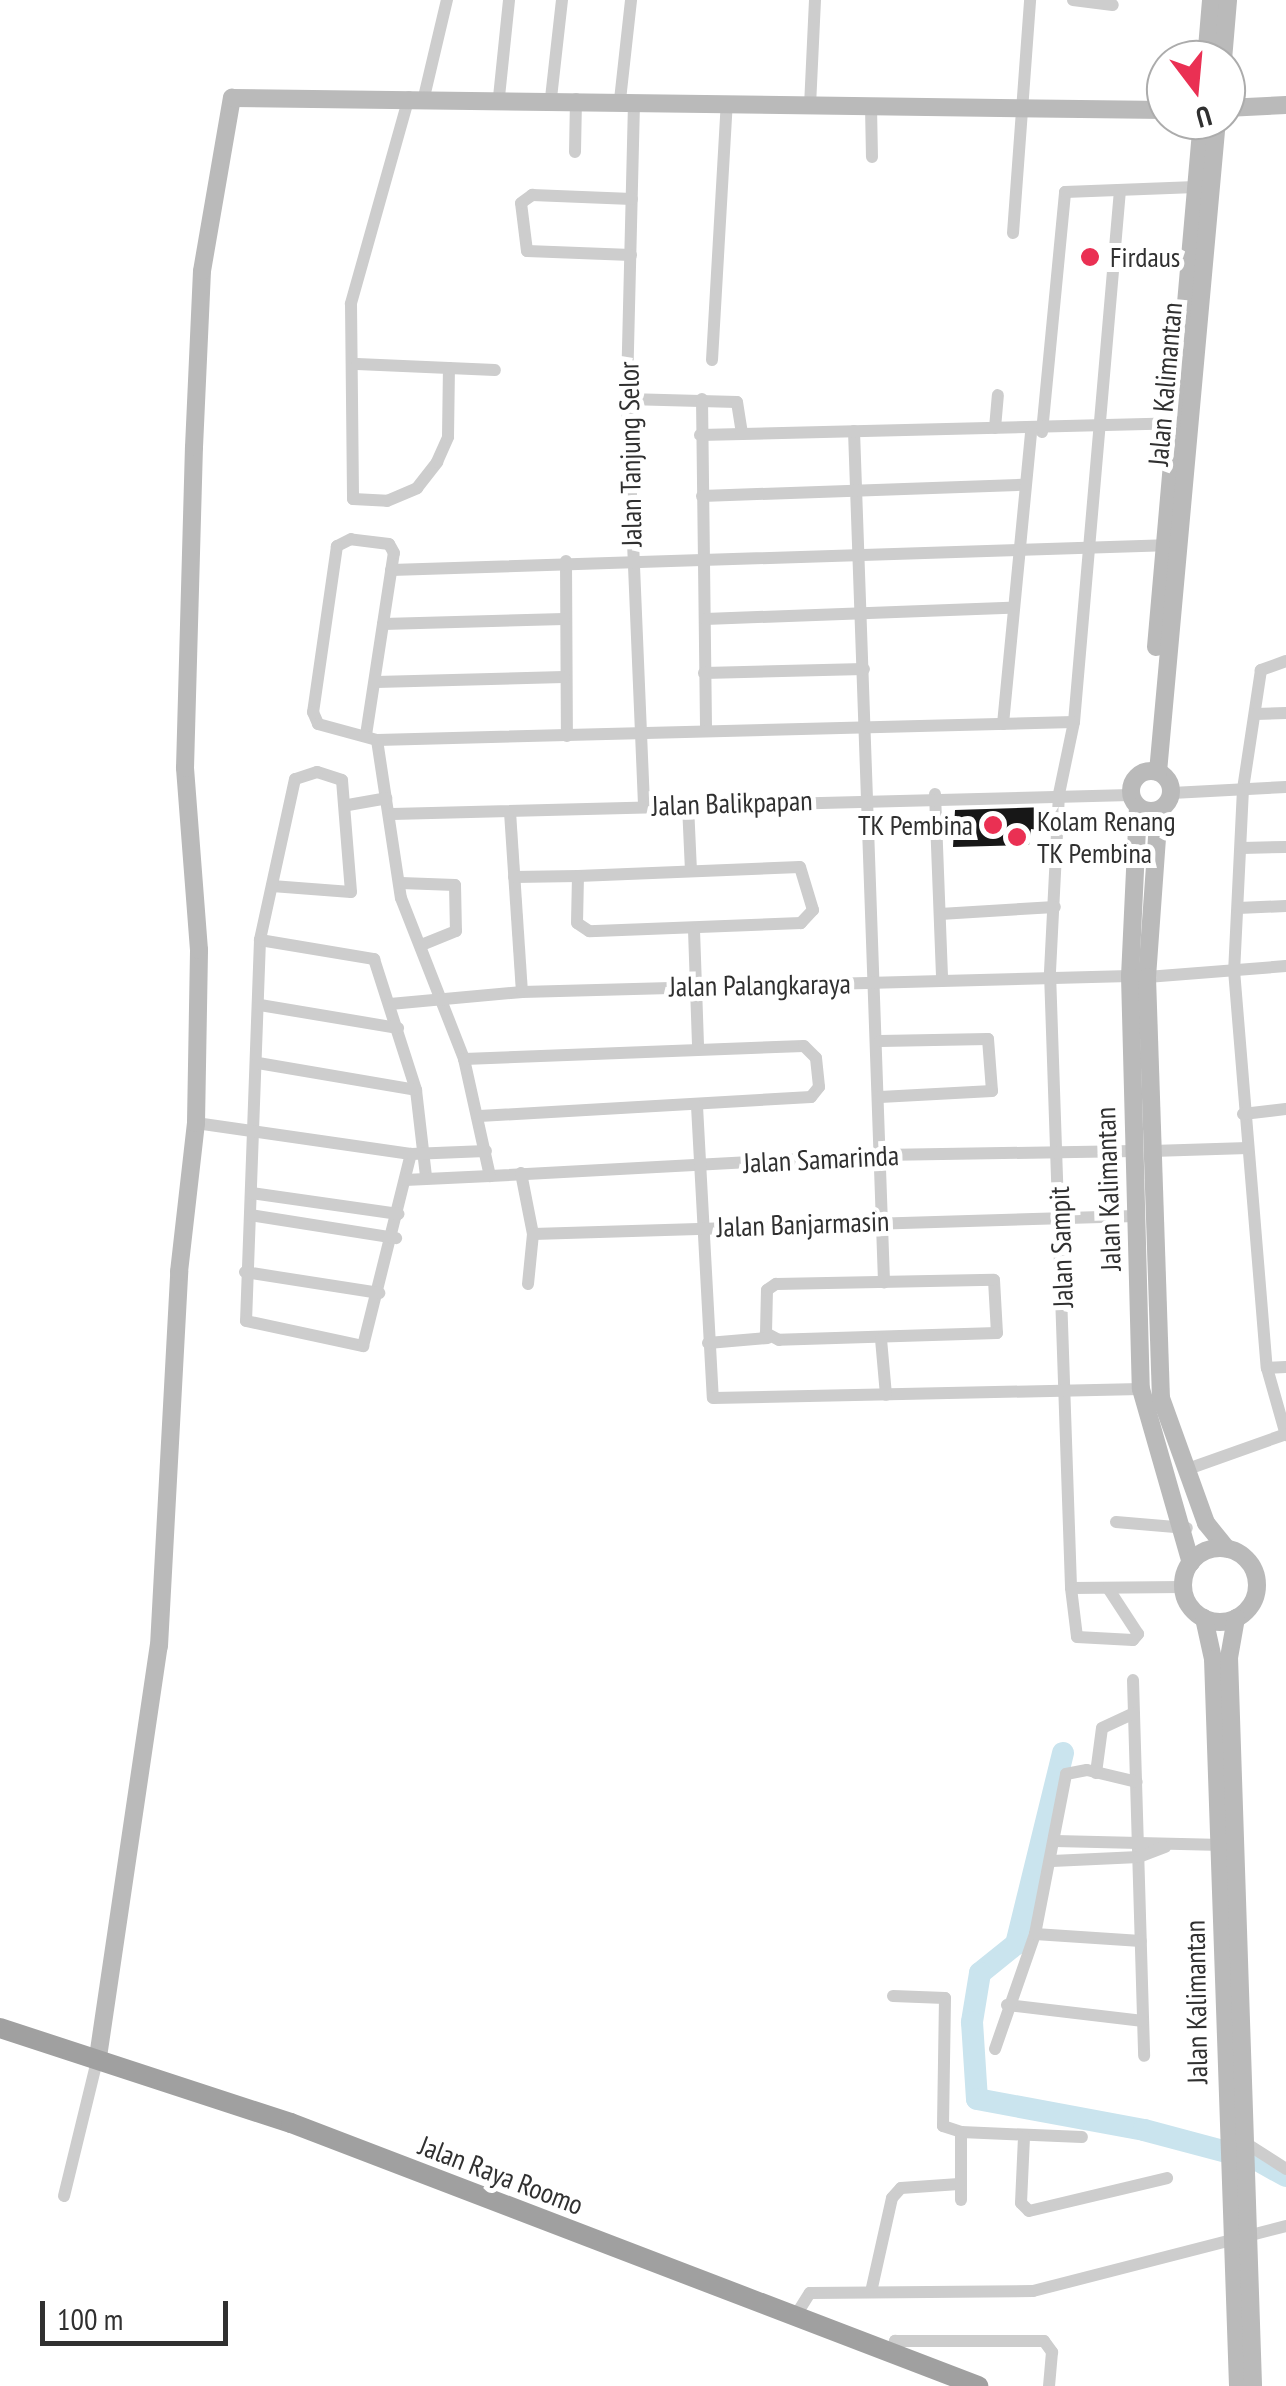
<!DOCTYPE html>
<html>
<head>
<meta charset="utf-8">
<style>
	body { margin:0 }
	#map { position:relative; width:1286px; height:2386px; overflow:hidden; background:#fff; font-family:"PT Sans Narrow",sans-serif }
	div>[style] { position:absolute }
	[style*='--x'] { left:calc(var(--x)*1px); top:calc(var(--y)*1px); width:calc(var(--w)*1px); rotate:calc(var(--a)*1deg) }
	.river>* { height:22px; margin:-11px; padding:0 11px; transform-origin:11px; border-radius:11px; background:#cae4ee }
	.building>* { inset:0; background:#171717 }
	.minor>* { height:12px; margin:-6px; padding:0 6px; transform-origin:6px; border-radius:6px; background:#cdcdcd }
	.secondary>* { height:18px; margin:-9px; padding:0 9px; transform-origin:9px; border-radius:9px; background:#bababa }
	.secondary>.ring { margin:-9px; padding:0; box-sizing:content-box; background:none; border:18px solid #bababa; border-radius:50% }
	.trunk>* { height:20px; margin:-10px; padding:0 10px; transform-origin:10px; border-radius:10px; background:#a0a0a0 }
	.dots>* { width:28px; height:28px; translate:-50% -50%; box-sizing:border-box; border:5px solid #fff; border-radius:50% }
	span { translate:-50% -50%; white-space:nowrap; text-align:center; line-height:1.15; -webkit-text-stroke:10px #fff; paint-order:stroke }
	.poi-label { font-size:28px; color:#303030 }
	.left { translate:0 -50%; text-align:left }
	.right { translate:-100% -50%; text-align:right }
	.street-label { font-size:28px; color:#303030 }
	.north { position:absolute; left:1146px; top:40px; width:100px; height:100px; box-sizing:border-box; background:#fff; border:2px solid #acacac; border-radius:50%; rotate:164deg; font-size:28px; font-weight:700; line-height:40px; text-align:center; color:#303030 }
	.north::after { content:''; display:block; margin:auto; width:35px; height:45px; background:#ea3053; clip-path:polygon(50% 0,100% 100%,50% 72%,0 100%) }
	.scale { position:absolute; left:40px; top:2301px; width:188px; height:45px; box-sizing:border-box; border:5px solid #303030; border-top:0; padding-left:12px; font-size:30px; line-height:35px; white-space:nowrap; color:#303030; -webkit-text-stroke:8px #fff; paint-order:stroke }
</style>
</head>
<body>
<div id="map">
	<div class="river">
		<i style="--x:1063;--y:1753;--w:197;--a:103.8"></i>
		<i style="--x:1016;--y:1944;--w:46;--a:141.1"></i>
		<i style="--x:980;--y:1973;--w:50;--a:99.3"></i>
		<i style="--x:972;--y:2022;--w:77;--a:86.3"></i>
		<i style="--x:977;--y:2099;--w:170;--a:10.5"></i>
		<i style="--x:1144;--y:2130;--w:117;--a:14.9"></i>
		<i style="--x:1257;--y:2160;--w:33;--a:29"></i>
	</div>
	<div class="building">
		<i style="clip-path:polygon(1048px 807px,1047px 831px,1031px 829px,1029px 845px,953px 847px,955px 810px)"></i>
	</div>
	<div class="minor">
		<i style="--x:1073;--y:0;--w:40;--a:7.1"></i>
		<i style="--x:409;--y:97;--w:215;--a:105.7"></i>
		<i style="--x:351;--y:304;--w:195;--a:89.4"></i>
		<i style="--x:353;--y:499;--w:34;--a:3"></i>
		<i style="--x:387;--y:501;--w:33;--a:-23"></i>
		<i style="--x:417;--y:488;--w:33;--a:-52"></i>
		<i style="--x:437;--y:462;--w:27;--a:-66"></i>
		<i style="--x:448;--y:437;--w:69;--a:-89.2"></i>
		<i style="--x:424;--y:97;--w:100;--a:-76.7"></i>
		<i style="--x:499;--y:97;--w:98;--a:-84.1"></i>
		<i style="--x:551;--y:98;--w:99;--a:-83.6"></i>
		<i style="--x:620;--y:100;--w:101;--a:-83.7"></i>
		<i style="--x:634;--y:103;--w:296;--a:91.4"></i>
		<i style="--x:627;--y:399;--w:407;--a:87.6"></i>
		<i style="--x:810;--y:106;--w:106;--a:-87.3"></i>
		<i style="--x:871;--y:106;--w:51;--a:88.9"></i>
		<i style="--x:575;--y:152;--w:53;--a:-88.9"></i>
		<i style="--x:1120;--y:190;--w:534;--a:94.94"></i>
		<i style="--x:1074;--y:722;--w:74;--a:101.8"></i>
		<i style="--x:1059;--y:794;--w:179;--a:92.9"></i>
		<i style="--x:1050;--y:973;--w:615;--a:88.04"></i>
		<i style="--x:1071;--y:1588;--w:112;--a:-0.5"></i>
		<i style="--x:1013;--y:233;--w:234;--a:-85.8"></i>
		<i style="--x:631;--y:255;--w:104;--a:-177.8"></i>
		<i style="--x:527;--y:251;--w:48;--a:-97.1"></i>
		<i style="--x:521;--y:203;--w:14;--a:-36"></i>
		<i style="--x:532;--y:195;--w:100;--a:2.3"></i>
		<i style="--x:712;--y:360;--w:258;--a:-86.7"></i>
		<i style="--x:357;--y:364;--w:138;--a:2.5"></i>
		<i style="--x:627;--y:399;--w:110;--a:1.6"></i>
		<i style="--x:737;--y:402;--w:31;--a:81"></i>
		<i style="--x:702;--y:399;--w:329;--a:89.3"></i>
		<i style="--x:995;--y:428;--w:33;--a:-85"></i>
		<i style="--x:854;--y:431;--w:852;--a:87.98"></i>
		<i style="--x:1042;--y:432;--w:241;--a:-84.5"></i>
		<i style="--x:1065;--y:192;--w:131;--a:-2.2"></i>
		<i style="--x:700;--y:435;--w:476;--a:-1.4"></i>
		<i style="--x:702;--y:496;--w:320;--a:-2"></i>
		<i style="--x:566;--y:561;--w:175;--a:89.7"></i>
		<i style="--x:391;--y:570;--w:782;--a:-1.83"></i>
		<i style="--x:705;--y:619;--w:305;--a:-2.1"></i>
		<i style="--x:383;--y:624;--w:181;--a:-1.6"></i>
		<i style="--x:1286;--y:661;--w:27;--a:160"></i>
		<i style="--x:1261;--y:670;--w:120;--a:98.6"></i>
		<i style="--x:1243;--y:789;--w:181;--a:92.8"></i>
		<i style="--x:1234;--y:970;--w:399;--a:85.3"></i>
		<i style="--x:1267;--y:1368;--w:70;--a:74.2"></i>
		<i style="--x:704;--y:673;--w:160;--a:-1.4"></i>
		<i style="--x:376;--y:682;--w:188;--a:-1.5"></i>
		<i style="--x:1255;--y:714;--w:31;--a:-2"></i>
		<i style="--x:1003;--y:724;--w:294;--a:-84.5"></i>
		<i style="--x:366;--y:735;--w:184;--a:-81.3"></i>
		<i style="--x:394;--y:553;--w:10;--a:-119"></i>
		<i style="--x:389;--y:544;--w:38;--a:-173"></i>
		<i style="--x:351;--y:539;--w:16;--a:153"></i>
		<i style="--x:337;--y:546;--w:168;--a:98.2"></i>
		<i style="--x:313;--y:712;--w:13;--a:67"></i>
		<i style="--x:318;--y:724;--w:61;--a:15.2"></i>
		<i style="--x:377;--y:740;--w:697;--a:-1.48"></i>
		<i style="--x:377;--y:740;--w:160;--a:81.4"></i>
		<i style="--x:401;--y:898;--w:173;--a:68.6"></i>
		<i style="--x:464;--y:1059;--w:120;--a:77.5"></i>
		<i style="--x:490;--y:1176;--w:392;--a:-3.1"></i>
		<i style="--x:881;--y:1155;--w:254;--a:-0.9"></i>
		<i style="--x:1172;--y:793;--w:114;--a:-3"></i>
		<i style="--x:935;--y:794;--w:185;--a:87.8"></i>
		<i style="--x:348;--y:805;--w:39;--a:-10"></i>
		<i style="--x:688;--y:805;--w:65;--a:87.4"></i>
		<i style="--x:510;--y:812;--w:180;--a:86.2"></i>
		<i style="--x:392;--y:814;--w:739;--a:-1.47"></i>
		<i style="--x:1242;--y:848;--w:44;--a:-1.3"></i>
		<i style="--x:800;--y:867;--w:45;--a:73.2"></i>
		<i style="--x:813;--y:910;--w:18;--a:133"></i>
		<i style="--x:801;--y:923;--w:212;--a:177.8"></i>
		<i style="--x:589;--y:931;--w:14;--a:-146"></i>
		<i style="--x:577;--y:923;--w:47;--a:-88.8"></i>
		<i style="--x:578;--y:876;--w:222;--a:-2.3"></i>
		<i style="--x:514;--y:877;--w:64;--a:-0.9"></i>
		<i style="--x:401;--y:883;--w:54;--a:2.1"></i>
		<i style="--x:455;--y:885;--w:46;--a:88.8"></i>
		<i style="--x:456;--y:931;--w:35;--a:158"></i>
		<i style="--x:272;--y:886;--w:79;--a:4.3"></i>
		<i style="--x:351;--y:892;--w:112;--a:-94.6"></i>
		<i style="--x:342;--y:780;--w:26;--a:-162"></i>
		<i style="--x:317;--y:772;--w:23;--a:162"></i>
		<i style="--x:295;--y:779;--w:165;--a:102.3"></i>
		<i style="--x:260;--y:940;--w:381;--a:92.1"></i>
		<i style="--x:246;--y:1321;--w:120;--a:12.1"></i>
		<i style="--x:363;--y:1346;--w:198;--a:-76"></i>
		<i style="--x:1238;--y:908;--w:48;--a:-2.4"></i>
		<i style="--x:940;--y:914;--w:115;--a:-3.5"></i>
		<i style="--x:694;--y:930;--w:117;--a:88"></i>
		<i style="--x:260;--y:940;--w:116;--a:9.5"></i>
		<i style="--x:374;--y:959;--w:138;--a:72.2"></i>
		<i style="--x:416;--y:1090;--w:88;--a:83.4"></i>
		<i style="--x:1147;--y:977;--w:139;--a:-4.5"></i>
		<i style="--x:390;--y:1004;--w:133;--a:-5.2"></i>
		<i style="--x:522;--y:992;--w:608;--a:-1.51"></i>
		<i style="--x:260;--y:1005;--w:140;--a:9.5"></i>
		<i style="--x:880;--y:1041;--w:108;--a:-1.1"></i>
		<i style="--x:988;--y:1039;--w:52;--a:85.6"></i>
		<i style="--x:992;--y:1091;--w:112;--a:176.9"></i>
		<i style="--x:464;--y:1059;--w:340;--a:-2.2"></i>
		<i style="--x:804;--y:1046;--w:17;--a:45"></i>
		<i style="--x:816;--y:1058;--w:29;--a:84"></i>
		<i style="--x:819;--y:1087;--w:13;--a:129"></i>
		<i style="--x:811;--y:1097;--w:332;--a:176.7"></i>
		<i style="--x:258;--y:1063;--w:160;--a:9.7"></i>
		<i style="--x:697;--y:1106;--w:292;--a:86.9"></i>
		<i style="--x:713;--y:1398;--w:428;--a:-1.2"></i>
		<i style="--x:1243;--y:1114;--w:43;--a:-6.6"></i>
		<i style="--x:196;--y:1123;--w:217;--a:8.2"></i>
		<i style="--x:411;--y:1154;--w:75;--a:-2.3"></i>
		<i style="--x:1152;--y:1151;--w:96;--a:-1.8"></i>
		<i style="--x:521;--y:1173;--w:62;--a:78.9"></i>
		<i style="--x:533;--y:1234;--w:603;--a:-1.71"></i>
		<i style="--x:405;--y:1180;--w:85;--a:-2.7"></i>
		<i style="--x:251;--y:1193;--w:149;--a:8.1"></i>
		<i style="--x:250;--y:1215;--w:148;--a:9"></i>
		<i style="--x:245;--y:1272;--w:136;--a:8.9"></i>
		<i style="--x:994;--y:1280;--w:53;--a:86.8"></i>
		<i style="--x:997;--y:1333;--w:218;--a:178.2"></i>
		<i style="--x:779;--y:1340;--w:15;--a:-152"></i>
		<i style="--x:766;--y:1333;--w:43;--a:-88.7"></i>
		<i style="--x:767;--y:1290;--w:11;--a:-34"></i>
		<i style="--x:776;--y:1284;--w:218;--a:-1.1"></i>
		<i style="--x:528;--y:1284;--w:50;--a:-84.3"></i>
		<i style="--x:881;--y:1339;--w:56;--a:84.9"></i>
		<i style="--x:708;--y:1343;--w:60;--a:-4.8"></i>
		<i style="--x:1267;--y:1368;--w:19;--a:-3"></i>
		<i style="--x:1185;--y:1470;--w:107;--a:-19.6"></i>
		<i style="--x:1116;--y:1522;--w:71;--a:4.8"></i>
		<i style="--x:1071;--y:1588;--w:49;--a:83"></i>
		<i style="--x:1077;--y:1637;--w:56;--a:3.1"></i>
		<i style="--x:1133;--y:1640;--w:8;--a:-50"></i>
		<i style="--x:1138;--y:1634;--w:55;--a:-123.1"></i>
		<i style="--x:1133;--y:1680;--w:376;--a:88.3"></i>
		<i style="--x:1096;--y:1773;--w:45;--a:-82.4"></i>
		<i style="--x:1102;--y:1728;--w:35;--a:-25"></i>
		<i style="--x:1055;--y:1841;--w:168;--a:1.4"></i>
		<i style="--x:1052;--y:1861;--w:87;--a:-2.6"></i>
		<i style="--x:1139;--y:1857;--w:28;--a:-21"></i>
		<i style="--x:1035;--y:1934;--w:106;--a:3.8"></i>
		<i style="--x:893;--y:1996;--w:52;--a:2.2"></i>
		<i style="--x:945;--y:1998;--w:128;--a:90.9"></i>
		<i style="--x:943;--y:2126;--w:19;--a:18"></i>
		<i style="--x:961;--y:2132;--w:68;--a:90"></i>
		<i style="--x:1007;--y:2005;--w:137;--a:6.7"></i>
		<i style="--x:995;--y:2049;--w:122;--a:-70.8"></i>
		<i style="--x:1035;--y:1934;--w:163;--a:-79"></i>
		<i style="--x:1066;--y:1774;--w:21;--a:-11"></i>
		<i style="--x:1087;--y:1770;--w:51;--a:13.5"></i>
		<i style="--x:961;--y:2132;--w:121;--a:2.4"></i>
		<i style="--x:1024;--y:2137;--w:66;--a:92.6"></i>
		<i style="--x:1021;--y:2203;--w:11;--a:45"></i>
		<i style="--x:1029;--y:2211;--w:142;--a:-13.4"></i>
		<i style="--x:1244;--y:2142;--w:50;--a:32.7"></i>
		<i style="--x:64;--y:2196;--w:143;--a:-76.3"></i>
		<i style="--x:871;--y:2292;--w:96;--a:-77.4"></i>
		<i style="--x:892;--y:2198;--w:13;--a:-48"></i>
		<i style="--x:901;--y:2188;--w:58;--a:-3.9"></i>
		<i style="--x:796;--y:2315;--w:26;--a:-58"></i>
		<i style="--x:810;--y:2293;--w:223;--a:-0.5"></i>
		<i style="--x:1033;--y:2291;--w:261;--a:-14.4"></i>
		<i style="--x:891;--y:2352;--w:12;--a:-70"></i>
		<i style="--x:895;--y:2341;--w:149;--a:0"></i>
		<i style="--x:1044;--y:2341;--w:14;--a:54"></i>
		<i style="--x:1052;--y:2352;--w:34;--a:95"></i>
	</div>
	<div class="secondary">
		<i style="--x:1206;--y:60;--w:60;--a:-85.2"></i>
		<i style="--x:1223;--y:60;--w:60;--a:-85.2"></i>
		<i style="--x:1226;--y:108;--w:60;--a:-2.9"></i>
		<i style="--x:1156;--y:647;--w:529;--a:-85.01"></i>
		<i class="ring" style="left:1131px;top:771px;width:22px;height:22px"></i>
		<i style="--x:1158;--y:772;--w:655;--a:-84.83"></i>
		<i style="--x:1138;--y:807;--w:169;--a:92.7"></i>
		<i style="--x:1130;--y:976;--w:413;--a:88.5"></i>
		<i style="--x:1141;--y:1389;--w:181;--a:74"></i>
		<i style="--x:1159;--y:810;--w:167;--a:94.1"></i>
		<i style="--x:1147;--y:977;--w:421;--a:88.1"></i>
		<i style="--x:1161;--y:1398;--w:133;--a:70.2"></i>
		<i style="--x:1206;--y:1523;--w:33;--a:51"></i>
		<i class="ring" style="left:1183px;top:1548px;width:56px;height:56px"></i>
		<i style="--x:1204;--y:1618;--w:42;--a:77.6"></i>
		<i style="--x:1213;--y:1659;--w:727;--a:88.03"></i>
		<i style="--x:1236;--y:1618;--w:40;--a:100"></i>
		<i style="--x:1229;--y:1657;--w:729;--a:88.11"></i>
		<i style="--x:98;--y:2057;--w:416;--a:-81.6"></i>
		<i style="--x:159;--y:1646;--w:375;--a:-86.9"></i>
		<i style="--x:179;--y:1272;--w:150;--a:-83.5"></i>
		<i style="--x:196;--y:1123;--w:173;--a:-89"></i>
		<i style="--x:199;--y:950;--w:183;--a:-94.4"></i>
		<i style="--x:185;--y:768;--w:321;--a:-88.4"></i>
		<i style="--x:194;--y:447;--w:176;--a:-87.4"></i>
		<i style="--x:202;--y:271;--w:176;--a:-80.2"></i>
		<i style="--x:232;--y:98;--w:934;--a:0.74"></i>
	</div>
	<div class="trunk">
		<i style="--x:0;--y:2028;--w:306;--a:18.1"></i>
		<i style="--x:291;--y:2123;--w:736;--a:20.95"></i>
	</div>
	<div class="dots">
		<i style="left:1090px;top:257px;background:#ea3053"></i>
		<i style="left:993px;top:825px;background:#ea3053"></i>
		<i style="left:1017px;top:837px;background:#ea3053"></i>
	</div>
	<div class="poi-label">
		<span class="left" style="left:1110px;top:257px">Firdaus</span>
		<span class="left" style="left:1037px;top:837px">Kolam Renang<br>TK Pembina</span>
		<span class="right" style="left:973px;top:825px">TK Pembina</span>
	</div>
	<div class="street-label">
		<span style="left:1165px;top:384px;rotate:-85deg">Jalan Kalimantan</span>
		<span style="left:630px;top:454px;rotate:-91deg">Jalan Tanjung Selor</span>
		<span style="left:732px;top:803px;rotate:-2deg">Jalan Balikpapan</span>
		<span style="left:760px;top:985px;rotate:-1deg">Jalan Palangkaraya</span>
		<span style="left:821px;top:1159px;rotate:-3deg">Jalan Samarinda</span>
		<span style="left:1108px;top:1189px;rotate:-92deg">Jalan Kalimantan</span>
		<span style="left:803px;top:1224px;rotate:-2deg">Jalan Banjarmasin</span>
		<span style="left:1061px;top:1247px;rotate:-92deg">Jalan Sampit</span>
		<span style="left:1196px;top:2002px;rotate:-91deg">Jalan Kalimantan</span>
		<span style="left:501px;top:2175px;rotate:21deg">Jalan Raya Roomo</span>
	</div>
	<div class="north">U</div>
	<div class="scale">100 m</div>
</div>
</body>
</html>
